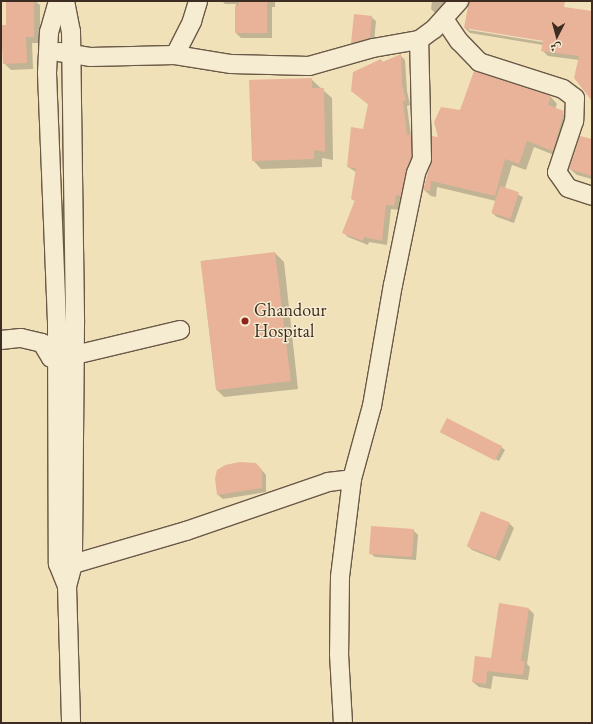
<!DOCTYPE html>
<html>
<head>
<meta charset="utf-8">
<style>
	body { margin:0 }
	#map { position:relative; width:593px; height:724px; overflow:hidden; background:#f1e1b9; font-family:"EB Garamond",Amiri,serif }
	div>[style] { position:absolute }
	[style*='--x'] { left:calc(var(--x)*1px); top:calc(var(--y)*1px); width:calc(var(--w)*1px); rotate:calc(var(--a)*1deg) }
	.shadow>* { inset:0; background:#0003 }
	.building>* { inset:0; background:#e9b399; transform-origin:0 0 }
	.roads { filter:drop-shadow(1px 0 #6a5947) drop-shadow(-1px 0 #6a5947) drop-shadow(0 1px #6a5947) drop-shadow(0 -1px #6a5947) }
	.minor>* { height:18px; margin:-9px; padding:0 9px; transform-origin:9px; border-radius:9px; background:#f6ecd2 }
	.dots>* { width:11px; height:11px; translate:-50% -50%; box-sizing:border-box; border:2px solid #f6ecd2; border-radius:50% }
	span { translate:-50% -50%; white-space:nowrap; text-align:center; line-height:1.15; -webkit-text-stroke:3px #f6ecd2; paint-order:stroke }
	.poi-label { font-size:18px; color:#3d2c21 }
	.left { translate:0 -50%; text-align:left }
	.frame { position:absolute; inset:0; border:2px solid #3d2c21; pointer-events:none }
	.north { position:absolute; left:537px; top:16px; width:40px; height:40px; -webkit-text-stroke:3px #f6ecd2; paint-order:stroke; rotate:186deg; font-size:11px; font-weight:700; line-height:16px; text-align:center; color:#3d2c21 }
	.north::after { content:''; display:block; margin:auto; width:14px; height:18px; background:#3d2c21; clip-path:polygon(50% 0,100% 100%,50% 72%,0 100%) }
</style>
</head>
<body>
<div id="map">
	<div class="shadow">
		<i style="clip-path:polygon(7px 1px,35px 1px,40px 5px,40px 43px,32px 43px,33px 69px,11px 70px,4px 63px,1px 26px,7px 26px)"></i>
		<i style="clip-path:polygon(222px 1px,275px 1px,275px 7px,272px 7px,272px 38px,241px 38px,236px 33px,236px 4px,225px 4px)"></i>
		<i style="clip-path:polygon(432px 1px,456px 1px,437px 15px,431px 9px)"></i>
		<i style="clip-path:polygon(evenodd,470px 1px,501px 1px,592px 12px,592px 98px,579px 60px,548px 56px,542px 50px,543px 45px,470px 33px,465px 28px,470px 1px,469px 28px,548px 41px,548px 43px,469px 30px,469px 28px)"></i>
		<i style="clip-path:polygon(355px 15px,371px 17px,376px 21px,374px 42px,357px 47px,352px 43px)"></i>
		<i style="clip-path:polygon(400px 55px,405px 60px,407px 91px,410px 105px,407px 106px,411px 136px,416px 141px,416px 162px,405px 201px,401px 200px,399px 210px,391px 209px,387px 245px,369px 242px,368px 245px,348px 237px,343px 232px,356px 202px,352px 199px,356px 172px,348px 167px,364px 130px,369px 105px,352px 91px,383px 62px)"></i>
		<i style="clip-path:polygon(474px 72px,551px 97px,557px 104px,555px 109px,570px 118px,559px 157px,534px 147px,526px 170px,512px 165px,505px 188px,523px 197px,514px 223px,497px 217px,492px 213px,496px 201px,437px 187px,436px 197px,431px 196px,424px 190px,439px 138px,461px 111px)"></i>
		<i style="clip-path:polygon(311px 79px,332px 98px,333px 160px,322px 158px,322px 167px,261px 169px,253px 160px)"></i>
		<i style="clip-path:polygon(592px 140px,592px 179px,577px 175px,570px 169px)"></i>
		<i style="clip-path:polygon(275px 253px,284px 262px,298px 389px,224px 397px,216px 389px,201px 261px)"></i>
		<i style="clip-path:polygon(441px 432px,501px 447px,505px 450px,499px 461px)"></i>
		<i style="clip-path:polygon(260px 468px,266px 475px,266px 492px,223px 499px,218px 495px)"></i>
		<i style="clip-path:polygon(509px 523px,514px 528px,500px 561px,472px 550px,468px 546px)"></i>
		<i style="clip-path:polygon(413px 530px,418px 535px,416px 560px,375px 557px,370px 553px)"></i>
		<i style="clip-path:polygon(529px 609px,534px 614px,527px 664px,530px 667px,528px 680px,493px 676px,491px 689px,479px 687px,473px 682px)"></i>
	</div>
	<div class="building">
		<i style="clip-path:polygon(6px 1px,34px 1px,34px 37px,26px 37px,27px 63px,3px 64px,1px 25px,6px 25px)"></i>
		<i style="clip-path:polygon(239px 1px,267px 1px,267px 33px,235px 33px,235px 6px,238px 6px)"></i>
		<i style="clip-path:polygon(469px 1px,565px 1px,564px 7px,592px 11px,592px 101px,574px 78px,579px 56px,541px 51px,543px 41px,464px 28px)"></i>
		<i style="clip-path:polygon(354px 14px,372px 16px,370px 38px,351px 43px)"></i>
		<i style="clip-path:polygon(401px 54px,402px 85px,406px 100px,403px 101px,407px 135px,411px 135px,411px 157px,401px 196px,396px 195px,394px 206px,386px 205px,382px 241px,364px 237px,363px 241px,342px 233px,355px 200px,351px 199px,356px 168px,347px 167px,351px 127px,363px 129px,368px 104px,351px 91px,353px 72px,381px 59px,383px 62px)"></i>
		<i style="clip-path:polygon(474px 71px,551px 96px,548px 105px,564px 111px,553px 151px,527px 141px,519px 164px,505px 159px,495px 196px,431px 181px,430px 191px,423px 190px,432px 159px,432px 136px,438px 137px,434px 122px,441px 107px,460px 110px)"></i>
		<i style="clip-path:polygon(312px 78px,312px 88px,324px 88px,325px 152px,314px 150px,314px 159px,252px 161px,249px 80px)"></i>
		<i style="clip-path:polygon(580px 136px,592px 139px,592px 176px,569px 169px)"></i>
		<i style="left:500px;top:186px;width:20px;height:28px;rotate:18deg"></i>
		<i style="left:275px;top:252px;width:130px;height:75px;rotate:83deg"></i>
		<i style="left:447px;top:418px;width:62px;height:16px;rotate:27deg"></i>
		<i style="clip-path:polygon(240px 462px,256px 463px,262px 470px,262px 488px,217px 495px,215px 478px,217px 470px,225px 465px)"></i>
		<i style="left:481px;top:511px;width:31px;height:38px;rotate:22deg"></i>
		<i style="left:371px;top:526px;width:43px;height:28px;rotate:4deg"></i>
		<i style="clip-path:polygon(499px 603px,529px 608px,521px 661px,525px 661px,523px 675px,487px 671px,486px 684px,472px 682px,475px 656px,491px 658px)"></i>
	</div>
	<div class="roads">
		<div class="minor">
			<i style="--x:58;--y:1;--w:32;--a:106"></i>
			<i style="--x:49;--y:32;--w:41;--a:92.8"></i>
			<i style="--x:47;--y:73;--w:252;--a:87.7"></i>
			<i style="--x:57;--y:325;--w:239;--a:89.8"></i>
			<i style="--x:58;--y:564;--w:24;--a:68"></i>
			<i style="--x:65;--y:1;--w:31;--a:79"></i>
			<i style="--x:71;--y:31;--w:293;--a:89.2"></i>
			<i style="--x:75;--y:324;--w:240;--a:90.5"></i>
			<i style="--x:73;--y:564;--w:23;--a:105"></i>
			<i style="--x:67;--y:586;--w:137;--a:88.3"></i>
			<i style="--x:444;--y:19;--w:27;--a:56"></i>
			<i style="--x:459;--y:41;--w:29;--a:46"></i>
			<i style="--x:479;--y:62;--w:88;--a:17.8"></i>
			<i style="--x:563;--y:89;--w:15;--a:37"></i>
			<i style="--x:575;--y:98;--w:23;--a:92"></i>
			<i style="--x:574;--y:121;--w:54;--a:108.4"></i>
			<i style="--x:557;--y:172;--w:19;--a:55"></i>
			<i style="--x:568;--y:188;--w:25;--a:18"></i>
			<i style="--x:59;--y:52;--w:31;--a:9"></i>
			<i style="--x:90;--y:57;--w:85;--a:-1.3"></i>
			<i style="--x:175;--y:55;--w:57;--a:9.1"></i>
			<i style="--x:231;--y:64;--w:78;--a:1.5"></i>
			<i style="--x:309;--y:66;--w:66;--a:-15.7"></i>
			<i style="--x:373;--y:48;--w:47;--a:-9.9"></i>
			<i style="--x:419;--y:40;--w:19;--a:-36"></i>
			<i style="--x:434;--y:29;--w:38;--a:-48"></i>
			<i style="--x:175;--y:55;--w:38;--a:-63"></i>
			<i style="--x:192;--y:21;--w:21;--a:-73"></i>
			<i style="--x:1;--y:340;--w:20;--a:-6"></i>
			<i style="--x:21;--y:338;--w:22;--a:13"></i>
			<i style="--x:42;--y:343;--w:17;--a:59"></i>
			<i style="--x:51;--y:358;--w:12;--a:14"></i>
			<i style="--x:75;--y:355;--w:108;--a:-13.4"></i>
			<i style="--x:352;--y:479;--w:76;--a:-74.7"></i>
			<i style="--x:372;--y:406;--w:123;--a:-80.2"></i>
			<i style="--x:393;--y:285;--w:114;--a:-78.4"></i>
			<i style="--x:416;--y:173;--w:15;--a:-67"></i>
			<i style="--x:422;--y:159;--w:119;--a:-91.4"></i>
			<i style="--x:62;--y:564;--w:11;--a:0"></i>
			<i style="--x:73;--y:564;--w:118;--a:-16.3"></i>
			<i style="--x:186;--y:531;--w:150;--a:-19"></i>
			<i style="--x:328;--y:482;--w:24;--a:-7"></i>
			<i style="--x:352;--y:479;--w:99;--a:97"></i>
			<i style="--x:340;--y:577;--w:77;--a:90.7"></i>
			<i style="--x:339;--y:654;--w:69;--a:86.7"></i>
		</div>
	</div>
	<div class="dots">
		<i style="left:245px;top:321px;background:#8f2418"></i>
	</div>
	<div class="poi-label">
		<span class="left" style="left:254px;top:321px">Ghandour<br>Hospital</span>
	</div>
	<div class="frame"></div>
	<div class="north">ش</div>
</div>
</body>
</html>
